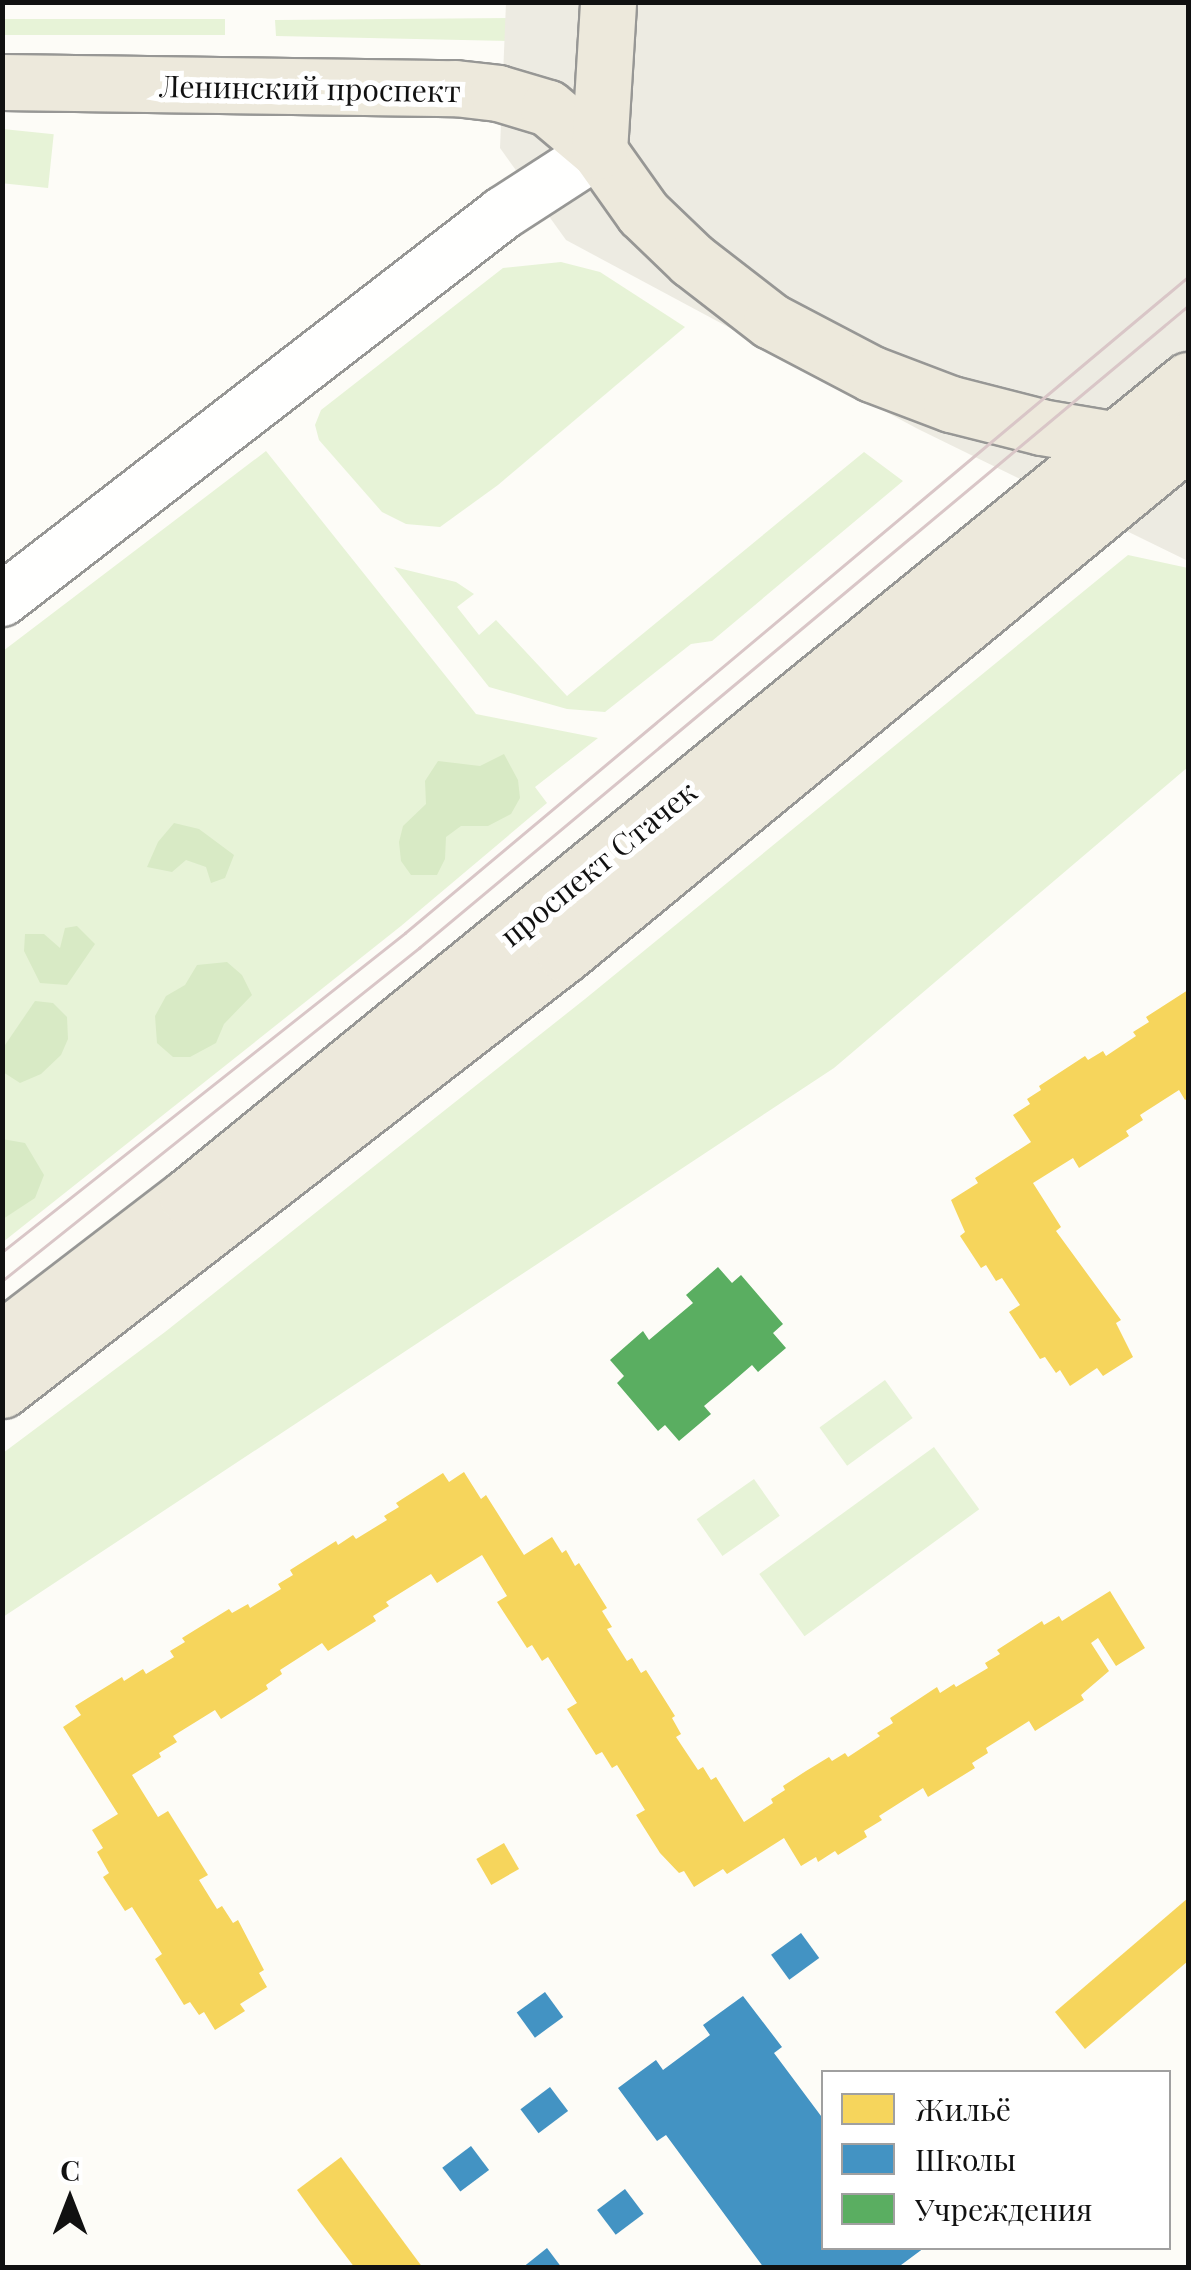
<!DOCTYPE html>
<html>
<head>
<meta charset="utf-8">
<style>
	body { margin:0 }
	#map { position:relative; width:1191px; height:2270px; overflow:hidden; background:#fdfcf7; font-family:"Playfair Display",serif }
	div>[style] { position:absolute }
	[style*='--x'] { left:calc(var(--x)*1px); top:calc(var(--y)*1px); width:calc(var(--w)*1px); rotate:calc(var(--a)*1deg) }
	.green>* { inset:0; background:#e7f3d7; transform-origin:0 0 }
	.forest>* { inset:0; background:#d8eac5 }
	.plaza>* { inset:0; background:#edebe2 }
	.homes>* { inset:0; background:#f6d55c; transform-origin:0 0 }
	.schools>* { inset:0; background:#4393c3; transform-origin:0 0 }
	.public>* { inset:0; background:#5aae61 }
	.roads { filter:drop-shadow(2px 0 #979795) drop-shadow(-2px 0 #979795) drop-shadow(0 2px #979795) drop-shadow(0 -2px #979795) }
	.minor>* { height:52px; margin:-26px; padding:0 26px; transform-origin:26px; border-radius:26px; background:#fffffe }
	.major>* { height:55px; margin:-27.5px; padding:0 27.5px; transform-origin:27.5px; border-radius:27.5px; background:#ede9dc }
	.tram>* { height:2.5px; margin:-1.25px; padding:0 1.25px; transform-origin:1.25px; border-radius:1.25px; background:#d9c6c7 }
	span { translate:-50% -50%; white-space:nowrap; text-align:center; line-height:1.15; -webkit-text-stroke:10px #fff; paint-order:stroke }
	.street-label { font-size:30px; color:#111 }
	.frame { position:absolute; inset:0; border:5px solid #111; pointer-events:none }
	.legend { position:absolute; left:821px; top:2070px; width:350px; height:180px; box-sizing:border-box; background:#fff; border:2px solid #a0a0a0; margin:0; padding:12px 18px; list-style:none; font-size:30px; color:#111 }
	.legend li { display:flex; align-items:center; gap:20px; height:50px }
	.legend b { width:50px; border:2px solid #a0a0a0 }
	.north { position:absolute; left:20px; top:2150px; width:100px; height:100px; -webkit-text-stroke:8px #fff; paint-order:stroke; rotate:0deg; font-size:28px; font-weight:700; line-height:40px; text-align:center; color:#111 }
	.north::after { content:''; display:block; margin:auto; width:35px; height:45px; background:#111; clip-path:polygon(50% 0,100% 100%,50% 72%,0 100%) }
</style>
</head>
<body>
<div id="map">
	<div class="green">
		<i style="clip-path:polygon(511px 18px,509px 41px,276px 36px,275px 20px)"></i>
		<i style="left:3px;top:19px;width:222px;height:16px"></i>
		<i style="left:3px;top:129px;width:51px;height:54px;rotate:6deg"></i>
		<i style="clip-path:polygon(561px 262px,600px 272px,685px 327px,498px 485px,440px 527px,406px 524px,382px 512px,319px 440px,315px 425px,321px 410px,503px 268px)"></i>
		<i style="clip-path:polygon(266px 451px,476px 714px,598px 738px,535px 787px,547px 803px,401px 926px,3px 1242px,3px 651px)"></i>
		<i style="clip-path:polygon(864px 452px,903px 481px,712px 641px,691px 644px,605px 712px,567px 709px,489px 687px,394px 567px,456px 582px,474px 594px,457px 607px,479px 635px,496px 620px,567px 696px)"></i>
		<i style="clip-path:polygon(1128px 555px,1188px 568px,1188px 767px,834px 1068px,3px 1617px,3px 1453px,165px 1332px,585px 999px)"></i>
		<i style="left:885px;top:1380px;width:47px;height:81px;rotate:54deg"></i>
		<i style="left:934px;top:1447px;width:77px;height:216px;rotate:54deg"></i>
		<i style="left:754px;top:1479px;width:45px;height:70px;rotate:55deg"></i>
	</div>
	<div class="forest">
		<i style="clip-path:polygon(504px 754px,518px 780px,520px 798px,511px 814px,488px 826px,461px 826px,446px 837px,445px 859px,437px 875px,411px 875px,401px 861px,399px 842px,403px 826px,426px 804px,425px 781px,438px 761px,480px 766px)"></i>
		<i style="clip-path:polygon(174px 823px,199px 829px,234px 855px,225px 878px,211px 883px,206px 867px,186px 860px,172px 872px,147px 867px,158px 842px)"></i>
		<i style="clip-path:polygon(77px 926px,95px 944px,67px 985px,40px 983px,24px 951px,25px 934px,44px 934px,60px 948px,65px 928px)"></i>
		<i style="clip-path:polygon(227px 962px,242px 975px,252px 995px,224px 1024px,216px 1043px,190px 1057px,173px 1057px,157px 1043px,155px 1016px,166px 996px,185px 985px,197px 965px)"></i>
		<i style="clip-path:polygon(35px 1001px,53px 1003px,67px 1017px,68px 1039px,61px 1055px,41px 1074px,20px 1083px,3px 1072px,3px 1048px)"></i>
		<i style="clip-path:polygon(2px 1139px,25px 1143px,44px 1175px,35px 1198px,3px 1219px)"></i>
	</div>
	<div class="plaza">
		<i style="clip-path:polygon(506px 3px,1188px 3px,1188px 561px,918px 429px,566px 240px,500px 148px)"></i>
	</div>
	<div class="homes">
		<i style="clip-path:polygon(1188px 990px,1188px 1098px,1185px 1100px,1179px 1090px,1140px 1115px,1143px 1120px,1126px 1131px,1129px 1136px,1079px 1168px,1073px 1158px,1033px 1183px,1061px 1227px,1056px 1231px,1121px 1320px,1116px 1323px,1133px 1357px,1103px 1376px,1097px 1368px,1070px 1386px,1060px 1370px,1056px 1373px,1045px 1357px,1040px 1359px,1009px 1312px,1020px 1305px,1002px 1278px,996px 1281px,986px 1265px,981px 1268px,960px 1236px,965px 1232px,951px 1200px,978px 1183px,975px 1178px,1031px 1142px,1013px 1115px,1030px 1104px,1027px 1099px,1041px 1090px,1039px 1086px,1085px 1056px,1088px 1060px,1103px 1051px,1106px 1056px,1136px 1036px,1133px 1032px,1149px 1022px,1146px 1017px)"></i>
		<i style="clip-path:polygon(464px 1472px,481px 1499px,486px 1495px,524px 1555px,552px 1537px,562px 1553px,566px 1550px,575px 1566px,579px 1563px,607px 1608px,602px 1611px,612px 1627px,607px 1629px,627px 1661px,632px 1658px,641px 1673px,646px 1670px,675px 1716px,672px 1718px,681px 1734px,676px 1737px,698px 1770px,703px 1767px,711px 1780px,716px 1777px,744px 1822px,773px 1803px,771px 1799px,785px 1790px,783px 1786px,806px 1771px,829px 1757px,832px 1761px,845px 1753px,848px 1757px,880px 1736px,877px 1733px,893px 1723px,890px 1718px,937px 1687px,940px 1693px,954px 1684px,956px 1687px,988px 1668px,985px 1663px,1000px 1654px,997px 1650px,1042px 1621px,1044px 1625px,1059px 1616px,1062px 1621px,1110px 1591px,1145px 1648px,1116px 1666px,1098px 1638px,1091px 1643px,1109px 1671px,1081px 1695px,1084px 1700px,1035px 1731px,1029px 1721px,986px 1748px,988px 1753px,972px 1763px,975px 1768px,928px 1797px,923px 1788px,879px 1816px,882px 1820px,864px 1831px,867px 1837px,838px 1855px,835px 1851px,818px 1862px,816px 1857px,801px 1866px,784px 1838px,727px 1874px,723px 1869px,694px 1887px,684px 1871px,679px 1873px,660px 1853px,636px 1815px,645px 1810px,617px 1765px,612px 1768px,602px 1752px,596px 1755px,567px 1709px,577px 1703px,548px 1657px,542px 1661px,532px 1645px,527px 1648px,497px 1602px,507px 1596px,482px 1555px,437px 1583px,431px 1574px,386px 1602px,389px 1606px,373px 1616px,376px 1621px,328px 1651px,322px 1643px,280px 1670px,282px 1674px,266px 1685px,268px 1689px,221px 1719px,215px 1710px,173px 1736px,177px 1742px,159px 1753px,161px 1757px,132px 1775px,158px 1817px,168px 1811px,208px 1875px,199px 1880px,217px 1909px,222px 1906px,233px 1923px,238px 1920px,264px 1970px,259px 1973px,267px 1987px,240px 2004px,245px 2011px,215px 2030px,204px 2012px,199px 2015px,190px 2002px,184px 2005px,155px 1959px,162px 1954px,132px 1907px,125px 1911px,103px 1877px,109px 1873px,97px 1852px,103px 1848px,92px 1830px,118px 1814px,63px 1727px,81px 1715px,75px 1706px,122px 1677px,124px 1681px,143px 1669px,146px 1674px,174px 1657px,170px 1651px,185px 1642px,182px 1638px,229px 1609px,232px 1613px,248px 1604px,250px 1608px,281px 1589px,278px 1584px,293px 1575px,290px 1570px,336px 1541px,338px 1545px,353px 1535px,356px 1539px,387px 1520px,384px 1516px,399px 1507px,396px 1503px,443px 1473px,449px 1482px)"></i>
		<i style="left:504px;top:1843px;width:30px;height:32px;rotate:60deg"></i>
		<i style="clip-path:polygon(1188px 1898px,1188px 1961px,1085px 2049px,1055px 2012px)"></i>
		<i style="clip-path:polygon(341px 2157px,423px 2268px,355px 2268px,320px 2222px,297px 2190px)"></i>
	</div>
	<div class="schools">
		<i style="left:801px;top:1933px;width:31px;height:37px;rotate:54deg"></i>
		<i style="left:545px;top:1992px;width:31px;height:35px;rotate:54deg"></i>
		<i style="clip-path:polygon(743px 1996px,782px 2047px,774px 2053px,824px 2120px,824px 2248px,924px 2248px,897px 2268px,764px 2268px,666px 2135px,657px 2141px,618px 2088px,656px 2060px,663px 2070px,710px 2035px,703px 2025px)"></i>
		<i style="left:550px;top:2087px;width:30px;height:37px;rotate:53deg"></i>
		<i style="left:471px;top:2146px;width:30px;height:36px;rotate:53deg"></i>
		<i style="left:625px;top:2189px;width:31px;height:35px;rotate:53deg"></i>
		<i style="clip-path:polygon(547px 2248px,562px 2268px,522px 2268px)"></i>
	</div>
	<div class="public">
		<i style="clip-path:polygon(718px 1267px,732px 1283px,741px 1275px,783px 1324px,773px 1333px,786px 1348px,758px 1372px,752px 1365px,729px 1385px,704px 1406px,711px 1414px,679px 1441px,665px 1425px,658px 1431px,617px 1383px,624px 1376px,610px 1360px,643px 1331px,649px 1340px,693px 1303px,686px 1295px)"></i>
	</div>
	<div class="roads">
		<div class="minor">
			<i style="--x:2;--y:600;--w:633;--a:-37.68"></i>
			<i style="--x:503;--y:213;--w:114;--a:-32.9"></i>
		</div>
		<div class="major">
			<i style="--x:2;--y:82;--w:453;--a:0.8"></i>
			<i style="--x:455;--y:88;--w:43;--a:6.6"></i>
			<i style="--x:498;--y:93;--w:52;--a:16.7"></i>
			<i style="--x:548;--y:108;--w:67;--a:40.1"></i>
			<i style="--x:599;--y:151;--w:76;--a:54.6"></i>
			<i style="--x:643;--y:213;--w:68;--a:43.8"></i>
			<i style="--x:692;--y:260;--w:100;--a:37.7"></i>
			<i style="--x:771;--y:321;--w:114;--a:27.7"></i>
			<i style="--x:872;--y:374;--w:85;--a:20.8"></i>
			<i style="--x:951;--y:404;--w:93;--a:14.3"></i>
			<i style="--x:1041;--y:427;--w:101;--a:9.6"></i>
			<i style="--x:599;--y:151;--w:149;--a:-86.5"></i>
			<i style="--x:2;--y:1339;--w:233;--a:-37.5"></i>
			<i style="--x:187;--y:1197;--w:1292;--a:-39.22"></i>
			<i style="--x:2;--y:1390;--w:712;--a:-37.76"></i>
			<i style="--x:565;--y:954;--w:807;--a:-39.47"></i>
		</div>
	</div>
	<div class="tram">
		<i style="--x:2;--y:1252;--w:514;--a:-38.36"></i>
		<i style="--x:405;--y:933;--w:1021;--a:-39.96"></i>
		<i style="--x:2;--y:1281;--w:534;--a:-38.61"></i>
		<i style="--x:419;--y:948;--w:1002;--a:-39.86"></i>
	</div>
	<div class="street-label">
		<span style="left:310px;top:88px;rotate:1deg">Ленинский проспект</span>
		<span style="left:598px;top:863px;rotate:-39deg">проспект Стачек</span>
	</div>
	<div class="frame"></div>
	<ul class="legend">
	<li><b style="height:28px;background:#f6d55c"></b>Жильё</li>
	<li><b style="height:28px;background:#4393c3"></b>Школы</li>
	<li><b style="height:28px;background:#5aae61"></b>Учреждения</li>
	</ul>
	<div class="north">С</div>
</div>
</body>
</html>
